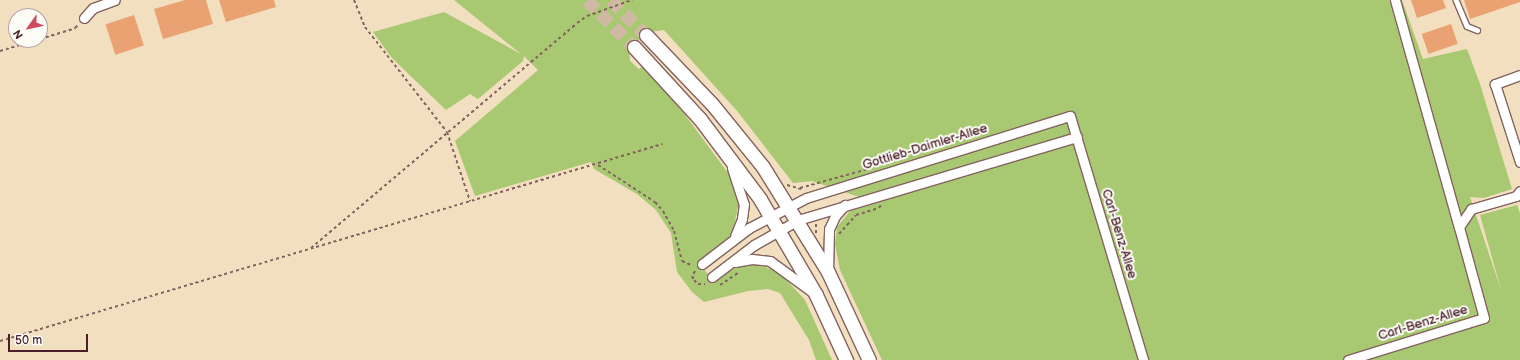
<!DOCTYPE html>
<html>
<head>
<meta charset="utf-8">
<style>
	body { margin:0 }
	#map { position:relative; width:1520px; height:360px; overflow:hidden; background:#f1dfc0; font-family:"Balsamiq Sans",sans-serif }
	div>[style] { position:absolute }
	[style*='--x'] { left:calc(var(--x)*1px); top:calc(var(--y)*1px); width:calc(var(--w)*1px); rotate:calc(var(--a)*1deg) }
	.green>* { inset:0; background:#a8c871 }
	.building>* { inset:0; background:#eba273; transform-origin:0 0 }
	.secondary-tunnel>* { height:13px; margin-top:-6.5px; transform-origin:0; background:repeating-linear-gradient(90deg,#d0b9a2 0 13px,transparent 0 19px) }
	.path>* { height:2px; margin-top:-1px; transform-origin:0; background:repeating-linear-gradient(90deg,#84625f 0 3px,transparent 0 6px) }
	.roads { filter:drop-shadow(1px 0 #84625f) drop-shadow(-1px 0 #84625f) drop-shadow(0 1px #84625f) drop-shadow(0 -1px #84625f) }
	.service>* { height:4.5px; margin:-2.25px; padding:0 2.25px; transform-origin:2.25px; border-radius:2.25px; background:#fff }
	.minor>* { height:9px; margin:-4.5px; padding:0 4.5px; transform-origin:4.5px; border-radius:4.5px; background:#fff }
	.secondary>* { height:13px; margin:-6.5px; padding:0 6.5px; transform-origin:6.5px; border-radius:6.5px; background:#fff }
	span { translate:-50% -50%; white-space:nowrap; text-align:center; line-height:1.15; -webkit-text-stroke:4px #fdfcf7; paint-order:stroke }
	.street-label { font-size:13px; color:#4a1f2b }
	.north { position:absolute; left:8px; top:8px; width:40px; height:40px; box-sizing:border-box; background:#fdfcf7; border:1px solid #b5a4a5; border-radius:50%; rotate:237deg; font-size:11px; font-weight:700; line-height:16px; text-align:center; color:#4a1f2b }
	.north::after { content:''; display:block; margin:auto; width:14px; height:18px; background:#d1495b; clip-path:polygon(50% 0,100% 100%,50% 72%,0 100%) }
	.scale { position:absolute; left:8px; top:334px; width:80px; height:18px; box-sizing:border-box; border:2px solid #4a1f2b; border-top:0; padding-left:5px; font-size:12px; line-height:14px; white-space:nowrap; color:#4a1f2b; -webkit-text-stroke:3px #fdfcf7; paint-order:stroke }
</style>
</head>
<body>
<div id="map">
	<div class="green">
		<i style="clip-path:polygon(454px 0,1402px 0,1423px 59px,1467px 49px,1480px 84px,1512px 189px,1484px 198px,1470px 197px,1502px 293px,1480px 215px,1517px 205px,1520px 213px,1520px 360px,882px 360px,840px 270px,835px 244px,837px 227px,850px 211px,877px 203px,812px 181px,793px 183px,738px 112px,664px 30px,649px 32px,629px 48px,630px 61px,639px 69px,644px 65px,674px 100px,731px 177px,740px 197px,733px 231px,727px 240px,699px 263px,714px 282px,735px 268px,751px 262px,779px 272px,805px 300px,832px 360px,816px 360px,809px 340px,780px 293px,768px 289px,748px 291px,704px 302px,692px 292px,677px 272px,671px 233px,656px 210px,637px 194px,594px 169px,591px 162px,475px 196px,455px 141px,538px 70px,524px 56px,523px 61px,478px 99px,470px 94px,446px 110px,392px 58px,373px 32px,444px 12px,521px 54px)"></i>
	</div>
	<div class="building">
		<i style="clip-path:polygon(185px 0,206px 0,213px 24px,163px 39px,154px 9px)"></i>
		<i style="clip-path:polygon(219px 0,274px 0,276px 7px,226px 22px)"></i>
		<i style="clip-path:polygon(1411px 0,1443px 0,1446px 8px,1417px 18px)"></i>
		<i style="clip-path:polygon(1464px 0,1520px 0,1520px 2px,1470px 19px)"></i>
		<i style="left:134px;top:15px;width:32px;height:30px;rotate:72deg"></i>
		<i style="left:1451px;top:24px;width:21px;height:31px;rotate:71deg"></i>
	</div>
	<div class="secondary-tunnel">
		<i style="--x:587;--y:0;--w:66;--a:45"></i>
		<i style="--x:611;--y:0;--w:49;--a:45"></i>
	</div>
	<div class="path">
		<i style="--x:354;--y:0;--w:29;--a:68"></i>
		<i style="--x:365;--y:27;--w:133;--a:52"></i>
		<i style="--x:447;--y:132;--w:73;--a:71.6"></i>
		<i style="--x:40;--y:39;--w:37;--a:-17"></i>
		<i style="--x:75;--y:28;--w:4;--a:-45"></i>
		<i style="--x:0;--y:51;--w:38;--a:-17"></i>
		<i style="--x:598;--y:165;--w:68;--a:33"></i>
		<i style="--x:655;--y:202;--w:12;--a:48"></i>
		<i style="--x:663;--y:211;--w:23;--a:61"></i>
		<i style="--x:674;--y:231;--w:31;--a:75"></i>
		<i style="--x:682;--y:261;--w:12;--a:24"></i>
		<i style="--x:787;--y:185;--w:15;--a:16"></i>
		<i style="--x:800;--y:188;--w:71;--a:-15.6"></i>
		<i style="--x:816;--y:233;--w:9;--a:-90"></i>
		<i style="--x:839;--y:234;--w:25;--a:-48"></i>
		<i style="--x:856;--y:215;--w:24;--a:-17"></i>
		<i style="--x:879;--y:208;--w:4;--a:-56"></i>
		<i style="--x:311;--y:248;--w:348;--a:-40.2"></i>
		<i style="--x:577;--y:23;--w:12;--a:-35"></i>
		<i style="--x:587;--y:16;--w:48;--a:-19.6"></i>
		<i style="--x:695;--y:271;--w:6;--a:121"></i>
		<i style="--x:692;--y:276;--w:4;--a:63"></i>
		<i style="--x:694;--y:280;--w:6;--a:45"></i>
		<i style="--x:698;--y:284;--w:7;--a:0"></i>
		<i style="--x:720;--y:285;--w:23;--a:-34"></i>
		<i style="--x:0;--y:341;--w:691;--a:-16.57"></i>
	</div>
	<div class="roads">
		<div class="service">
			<i style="--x:1456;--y:0;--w:28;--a:67"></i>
			<i style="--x:1467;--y:26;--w:11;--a:22"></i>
		</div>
		<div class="minor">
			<i style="--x:1395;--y:0;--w:236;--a:74.3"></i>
			<i style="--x:84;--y:18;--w:13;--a:-48"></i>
			<i style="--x:93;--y:8;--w:23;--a:-20"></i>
			<i style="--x:1520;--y:75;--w:27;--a:160"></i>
			<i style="--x:1495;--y:84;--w:82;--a:72.2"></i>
			<i style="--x:732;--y:168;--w:38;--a:72"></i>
			<i style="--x:744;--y:204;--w:15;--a:98"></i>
			<i style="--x:742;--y:219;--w:18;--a:112"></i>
			<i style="--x:735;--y:262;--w:17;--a:-10"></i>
			<i style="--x:752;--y:259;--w:18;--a:6"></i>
			<i style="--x:770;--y:261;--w:51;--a:36.2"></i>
			<i style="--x:702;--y:264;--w:59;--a:-37.5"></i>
			<i style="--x:749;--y:228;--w:64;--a:-27.8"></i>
			<i style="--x:806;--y:198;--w:276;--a:-17.3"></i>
			<i style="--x:1070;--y:116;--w:255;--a:73.3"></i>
			<i style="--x:828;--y:271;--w:42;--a:-88.6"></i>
			<i style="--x:829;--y:229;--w:14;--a:-65"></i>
			<i style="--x:835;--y:216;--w:15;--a:-48"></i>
			<i style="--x:712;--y:277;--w:53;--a:-37.3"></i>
			<i style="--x:754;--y:245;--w:51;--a:-29.6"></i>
			<i style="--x:798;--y:220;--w:291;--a:-16.6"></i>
			<i style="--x:1348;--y:360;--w:142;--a:-17.2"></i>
			<i style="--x:1484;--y:318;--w:94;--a:-105.4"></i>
			<i style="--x:1459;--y:227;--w:22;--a:-56"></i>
			<i style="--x:1471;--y:209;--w:47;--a:-16.1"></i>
			<i style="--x:1516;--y:196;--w:6;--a:-51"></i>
		</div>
		<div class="secondary">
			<i style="--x:646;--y:35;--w:95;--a:46.3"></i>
			<i style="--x:712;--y:104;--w:81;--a:51"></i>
			<i style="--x:763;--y:167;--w:123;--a:58.2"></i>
			<i style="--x:828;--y:272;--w:97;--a:65"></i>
			<i style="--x:634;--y:47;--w:98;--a:47.5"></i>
			<i style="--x:700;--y:119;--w:100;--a:53.1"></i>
			<i style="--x:760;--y:199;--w:111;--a:59.7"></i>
			<i style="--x:816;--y:295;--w:72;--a:65.2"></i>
		</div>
	</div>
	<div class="street-label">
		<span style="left:925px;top:147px;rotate:-17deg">Gottlieb-Daimler-Allee</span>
		<span style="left:1119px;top:234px;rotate:73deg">Carl-Benz-Allee</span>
		<span style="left:1423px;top:323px;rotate:-17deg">Carl-Benz-Allee</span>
	</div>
	<div class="north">N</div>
	<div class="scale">50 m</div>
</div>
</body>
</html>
